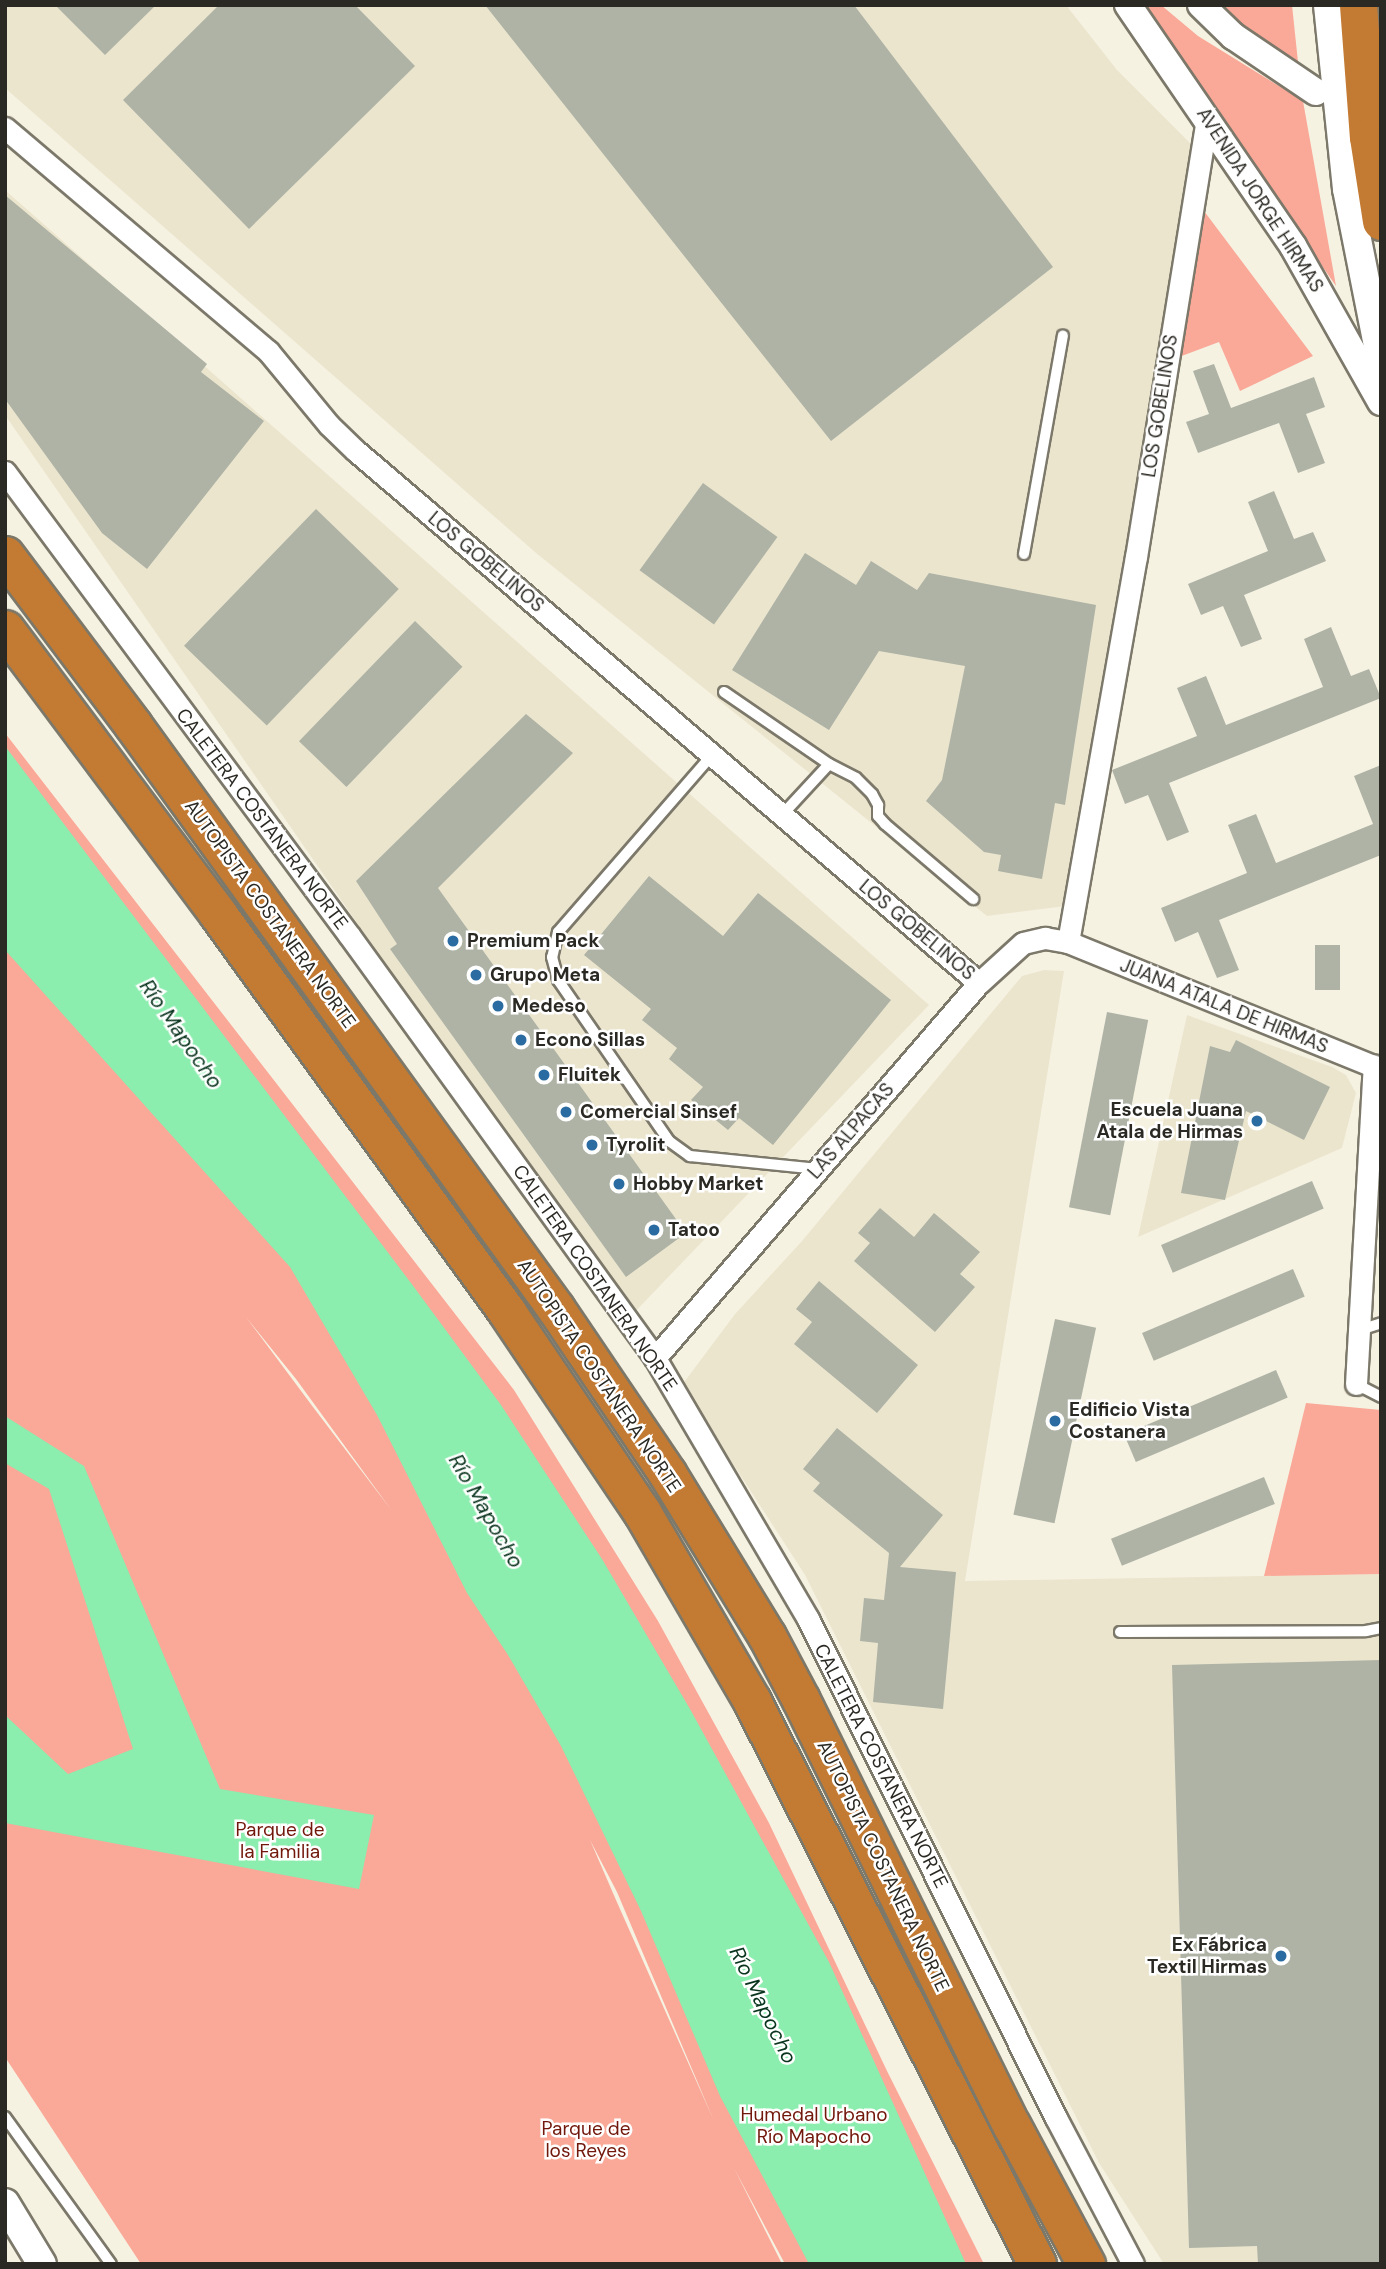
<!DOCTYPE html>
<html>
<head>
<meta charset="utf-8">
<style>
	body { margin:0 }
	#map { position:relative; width:1386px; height:2269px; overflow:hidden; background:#f6f2e2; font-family:"DM Sans",sans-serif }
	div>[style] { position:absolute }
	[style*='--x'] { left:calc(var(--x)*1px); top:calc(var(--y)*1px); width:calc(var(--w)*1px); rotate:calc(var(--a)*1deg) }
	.built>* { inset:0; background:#ebe5ce }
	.green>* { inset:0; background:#faa898 }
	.water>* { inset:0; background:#8bedae }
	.building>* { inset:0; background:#aeb3a5; transform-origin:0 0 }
	.roads { filter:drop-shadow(2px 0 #7c786a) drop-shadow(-2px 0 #7c786a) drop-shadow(0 2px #7c786a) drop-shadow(0 -2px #7c786a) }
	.service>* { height:10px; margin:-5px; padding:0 5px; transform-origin:5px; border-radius:5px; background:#fff }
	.minor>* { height:21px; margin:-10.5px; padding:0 10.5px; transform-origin:10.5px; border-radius:10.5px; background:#fff }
	.tertiary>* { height:26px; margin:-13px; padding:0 13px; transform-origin:13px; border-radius:13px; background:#fff }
	.secondary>* { height:28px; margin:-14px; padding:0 14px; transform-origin:14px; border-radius:14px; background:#fff }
	.motorway>* { height:37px; margin:-18.5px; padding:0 18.5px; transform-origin:18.5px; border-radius:18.5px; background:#c37a32 }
	.dots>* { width:19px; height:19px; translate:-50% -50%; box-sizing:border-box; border:4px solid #fff; border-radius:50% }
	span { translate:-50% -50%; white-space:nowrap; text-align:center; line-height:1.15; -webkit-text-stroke:5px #fff; paint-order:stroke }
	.street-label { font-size:19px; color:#2b2923 }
	.poi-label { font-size:19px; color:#2b2923; font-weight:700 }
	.left { translate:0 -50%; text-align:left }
	.right { translate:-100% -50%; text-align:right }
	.park-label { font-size:19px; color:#72170b }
	.water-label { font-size:21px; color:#09341d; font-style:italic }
	.frame { position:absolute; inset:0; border:7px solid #2b2923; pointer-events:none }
</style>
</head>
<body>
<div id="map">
	<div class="built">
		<i style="clip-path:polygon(5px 5px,1066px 5px,1117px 70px,1197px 150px,1066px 906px,987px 916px,536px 553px,5px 88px)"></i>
		<i style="clip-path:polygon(5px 190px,929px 1005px,630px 1317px,5px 415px)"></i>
		<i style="clip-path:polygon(1044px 970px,1064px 971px,965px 1581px,1381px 1574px,1381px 2264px,1164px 2264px,1099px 2163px,805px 1575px,682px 1385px,735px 1314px,802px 1241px,1022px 976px)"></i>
		<i style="clip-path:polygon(1187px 1015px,1332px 1067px,1346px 1075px,1356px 1093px,1342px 1148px,1138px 1237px)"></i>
	</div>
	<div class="green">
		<i style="clip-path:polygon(1140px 5px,1161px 5px,1198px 36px,1303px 101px,1336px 286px)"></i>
		<i style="clip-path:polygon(1217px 5px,1292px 5px,1298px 62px,1279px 54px)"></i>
		<i style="clip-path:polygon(1204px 211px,1313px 356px,1240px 391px,1219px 342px,1179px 357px)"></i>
		<i style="clip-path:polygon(evenodd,5px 733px,514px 1390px,658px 1621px,769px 1823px,888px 2073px,984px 2264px,785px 2264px,734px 2168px,782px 2264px,141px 2264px,5px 2057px,5px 733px,246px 1317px,296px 1379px,392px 1511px,313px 1407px,246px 1317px,5px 733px,590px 1840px,617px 1892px,714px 2121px,616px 1900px,590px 1840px)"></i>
		<i style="clip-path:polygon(1306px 1403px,1381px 1410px,1381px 1574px,1264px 1576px)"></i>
	</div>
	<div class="water">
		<i style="clip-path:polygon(5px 746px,411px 1283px,501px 1405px,602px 1559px,690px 1709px,829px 1962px,966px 2264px,809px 2264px,720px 2096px,641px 1911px,561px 1746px,508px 1655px,467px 1593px,377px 1415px,290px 1267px,5px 950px)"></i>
		<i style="clip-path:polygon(5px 1416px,84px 1466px,220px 1789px,374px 1815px,359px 1889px,5px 1823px,5px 1715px,68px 1774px,133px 1749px,49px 1489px,5px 1463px)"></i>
	</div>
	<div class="building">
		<i style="clip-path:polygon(55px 5px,156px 5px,105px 55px)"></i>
		<i style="clip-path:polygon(219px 5px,355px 5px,415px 66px,249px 229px,123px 100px)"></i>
		<i style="clip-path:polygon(485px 5px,854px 5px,1053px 267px,831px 441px)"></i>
		<i style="clip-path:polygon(5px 195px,207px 364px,201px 372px,264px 421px,147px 569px,102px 533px,5px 399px)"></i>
		<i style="clip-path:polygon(1214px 364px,1231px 408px,1314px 377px,1325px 407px,1306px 414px,1325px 463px,1298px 473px,1279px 423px,1198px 453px,1186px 422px,1209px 414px,1193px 371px)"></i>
		<i style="left:703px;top:483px;width:92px;height:108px;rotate:36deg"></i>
		<i style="clip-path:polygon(1274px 491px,1294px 539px,1313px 532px,1326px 561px,1244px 595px,1262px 639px,1241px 647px,1223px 606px,1201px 615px,1188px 584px,1268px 551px,1248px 502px)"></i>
		<i style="left:316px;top:509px;width:115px;height:190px;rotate:44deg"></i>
		<i style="clip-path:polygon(805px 553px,856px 585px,871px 561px,917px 590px,929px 573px,1096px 605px,1065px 805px,1055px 803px,1042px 879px,998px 871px,1001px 855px,984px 852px,926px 801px,942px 780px,965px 666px,879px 651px,829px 730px,732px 670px)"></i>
		<i style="left:415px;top:621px;width:66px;height:167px;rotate:44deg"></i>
		<i style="clip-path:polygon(1331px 627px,1351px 676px,1369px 669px,1381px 698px,1169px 783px,1189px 832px,1167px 841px,1148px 795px,1125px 804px,1112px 770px,1197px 736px,1177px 688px,1206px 676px,1226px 725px,1323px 687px,1304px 639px)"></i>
		<i style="clip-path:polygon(526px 714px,573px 753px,438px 888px,686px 1233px,626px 1277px,390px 949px,397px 944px,356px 881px)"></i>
		<i style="clip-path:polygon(1381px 765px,1381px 855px,1219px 920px,1239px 970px,1217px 978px,1198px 932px,1175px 942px,1161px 908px,1247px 873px,1228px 825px,1256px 814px,1276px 863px,1373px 824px,1354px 776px)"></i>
		<i style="clip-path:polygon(649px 876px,723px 936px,758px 893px,891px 1000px,773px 1145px,739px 1118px,728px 1130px,691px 1100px,703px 1087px,669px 1059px,677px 1048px,642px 1020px,651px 1009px,584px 955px)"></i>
		<i style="left:1315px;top:945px;width:25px;height:45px"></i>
		<i style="left:1107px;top:1012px;width:42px;height:199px;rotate:11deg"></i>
		<i style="clip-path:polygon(1236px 1040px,1330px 1087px,1304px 1140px,1246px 1111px,1225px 1200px,1181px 1193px,1210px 1046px,1230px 1052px)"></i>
		<i style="left:1312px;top:1181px;width:30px;height:164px;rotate:67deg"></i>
		<i style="clip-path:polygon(880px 1208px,914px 1237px,934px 1213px,980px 1252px,960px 1274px,975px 1287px,935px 1332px,854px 1261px,870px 1243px,858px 1233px)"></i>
		<i style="left:1293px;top:1269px;width:30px;height:164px;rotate:67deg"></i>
		<i style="clip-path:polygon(819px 1281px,918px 1365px,877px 1413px,794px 1344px,812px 1322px,796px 1309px)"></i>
		<i style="left:1055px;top:1319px;width:42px;height:200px;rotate:12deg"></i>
		<i style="left:1276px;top:1370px;width:30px;height:165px;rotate:67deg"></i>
		<i style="clip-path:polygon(837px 1428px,943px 1515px,900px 1567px,956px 1572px,943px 1709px,873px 1702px,878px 1643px,860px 1641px,864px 1598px,884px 1600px,889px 1553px,813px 1491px,820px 1483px,803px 1469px)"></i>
		<i style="left:1264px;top:1477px;width:29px;height:165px;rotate:68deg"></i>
		<i style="clip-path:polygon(1381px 1660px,1381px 2264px,1258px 2264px,1257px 2246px,1189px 2248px,1172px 1665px)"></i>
	</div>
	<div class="roads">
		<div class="service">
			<i style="--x:1024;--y:554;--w:222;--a:-79.9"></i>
			<i style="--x:724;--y:692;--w:127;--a:34.4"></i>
			<i style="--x:829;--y:764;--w:30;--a:27"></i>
			<i style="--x:856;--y:778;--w:23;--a:45"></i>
			<i style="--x:872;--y:794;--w:13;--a:61"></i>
			<i style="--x:878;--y:805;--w:11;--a:90"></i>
			<i style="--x:878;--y:816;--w:11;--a:49"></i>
			<i style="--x:885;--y:824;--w:116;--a:40.4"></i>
			<i style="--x:712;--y:755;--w:235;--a:131"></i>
			<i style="--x:558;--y:932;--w:26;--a:103"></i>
			<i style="--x:552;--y:957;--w:24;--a:75"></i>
			<i style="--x:558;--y:980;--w:196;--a:55.4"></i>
			<i style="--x:669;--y:1141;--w:26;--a:36"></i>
			<i style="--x:690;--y:1156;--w:129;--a:5.8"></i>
			<i style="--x:782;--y:815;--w:69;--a:-47.3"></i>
			<i style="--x:1360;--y:1330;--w:22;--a:-18"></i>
			<i style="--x:1356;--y:1384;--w:28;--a:27"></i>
			<i style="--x:1120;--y:1632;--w:246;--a:-0.2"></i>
			<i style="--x:1366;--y:1631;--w:15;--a:-11"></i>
			<i style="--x:5;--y:2117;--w:181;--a:54.2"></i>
		</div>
		<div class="minor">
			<i style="--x:5;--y:128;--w:345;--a:40.3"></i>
			<i style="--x:268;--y:351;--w:96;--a:50.5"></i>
			<i style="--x:329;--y:425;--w:37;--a:44"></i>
			<i style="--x:356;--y:451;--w:819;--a:40.5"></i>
			<i style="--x:5;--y:472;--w:577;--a:53.39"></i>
			<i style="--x:349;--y:935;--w:522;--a:54.12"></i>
			<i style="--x:655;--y:1358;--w:303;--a:59.6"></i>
			<i style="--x:808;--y:1619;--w:557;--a:63.57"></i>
			<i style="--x:1056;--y:2118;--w:165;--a:62.2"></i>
			<i style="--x:1068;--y:942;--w:391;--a:-80"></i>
			<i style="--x:1136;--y:557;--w:445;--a:-80.8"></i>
			<i style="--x:655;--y:1358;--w:496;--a:-49.2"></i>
			<i style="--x:979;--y:983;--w:59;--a:-42.3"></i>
			<i style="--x:1023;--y:943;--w:23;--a:-13"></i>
			<i style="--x:1045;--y:938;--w:23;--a:10"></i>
			<i style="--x:1068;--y:942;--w:338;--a:22.1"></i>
			<i style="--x:1356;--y:1384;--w:319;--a:-86.8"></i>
		</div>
		<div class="tertiary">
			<i style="--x:1128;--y:5;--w:292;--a:55.6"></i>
			<i style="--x:1293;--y:246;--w:179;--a:60.6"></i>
			<i style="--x:1201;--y:5;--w:45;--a:44.1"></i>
			<i style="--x:1233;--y:36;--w:100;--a:34"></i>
		</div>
		<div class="secondary">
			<i style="--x:1328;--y:5;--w:185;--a:84.1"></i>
			<i style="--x:1347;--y:189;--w:174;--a:78.8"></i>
			<i style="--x:5;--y:2203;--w:71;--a:58.8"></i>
		</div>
		<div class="motorway">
			<i style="--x:1358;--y:5;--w:132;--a:85.7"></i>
			<i style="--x:1368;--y:137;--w:85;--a:81.2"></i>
			<i style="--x:5;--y:555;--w:213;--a:53"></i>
			<i style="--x:133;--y:725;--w:721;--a:54.08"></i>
			<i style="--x:556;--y:1309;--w:198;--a:55.9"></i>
			<i style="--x:667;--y:1473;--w:191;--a:58.5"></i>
			<i style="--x:767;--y:1636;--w:72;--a:62"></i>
			<i style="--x:801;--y:1700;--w:475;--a:63.7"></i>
			<i style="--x:1012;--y:2126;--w:157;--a:61.8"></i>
			<i style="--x:5;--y:629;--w:356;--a:53.2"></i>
			<i style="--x:218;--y:914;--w:492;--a:54"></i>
			<i style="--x:507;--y:1312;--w:241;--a:56"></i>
			<i style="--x:642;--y:1512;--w:219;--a:59.8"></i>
			<i style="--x:752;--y:1701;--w:631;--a:63.15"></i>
		</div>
	</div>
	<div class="dots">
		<i style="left:453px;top:941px;background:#2a6ba1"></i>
		<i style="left:476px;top:975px;background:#2a6ba1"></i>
		<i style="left:498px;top:1006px;background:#2a6ba1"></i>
		<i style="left:521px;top:1040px;background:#2a6ba1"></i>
		<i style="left:544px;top:1075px;background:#2a6ba1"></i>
		<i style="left:566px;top:1112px;background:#2a6ba1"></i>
		<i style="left:1257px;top:1121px;background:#2a6ba1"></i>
		<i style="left:592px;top:1145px;background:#2a6ba1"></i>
		<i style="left:619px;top:1184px;background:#2a6ba1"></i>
		<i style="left:654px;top:1230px;background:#2a6ba1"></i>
		<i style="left:1055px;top:1421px;background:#2a6ba1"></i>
		<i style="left:1281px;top:1956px;background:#2a6ba1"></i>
	</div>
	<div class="street-label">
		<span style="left:1260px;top:200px;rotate:57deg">AVENIDA JORGE HIRMAS</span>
		<span style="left:1160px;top:406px;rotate:-81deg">LOS GOBELINOS</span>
		<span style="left:486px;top:562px;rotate:40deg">LOS GOBELINOS</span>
		<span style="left:262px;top:819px;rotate:53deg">CALETERA COSTANERA NORTE</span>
		<span style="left:270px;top:914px;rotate:54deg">AUTOPISTA COSTANERA NORTE</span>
		<span style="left:917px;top:930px;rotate:40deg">LOS GOBELINOS</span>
		<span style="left:1224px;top:1006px;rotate:22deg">JUANA ATALA DE HIRMAS</span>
		<span style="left:851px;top:1131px;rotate:-49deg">LAS ALPACAS</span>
		<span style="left:595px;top:1278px;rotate:55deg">CALETERA COSTANERA NORTE</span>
		<span style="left:599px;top:1376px;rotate:56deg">AUTOPISTA COSTANERA NORTE</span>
		<span style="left:881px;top:1766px;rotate:63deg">CALETERA COSTANERA NORTE</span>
		<span style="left:883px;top:1866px;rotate:64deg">AUTOPISTA COSTANERA NORTE</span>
	</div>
	<div class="poi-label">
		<span class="left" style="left:467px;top:941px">Premium Pack</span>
		<span class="left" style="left:490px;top:975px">Grupo Meta</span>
		<span class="left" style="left:512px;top:1006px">Medeso</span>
		<span class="left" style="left:535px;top:1040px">Econo Sillas</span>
		<span class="left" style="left:558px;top:1075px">Fluitek</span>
		<span class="right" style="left:1243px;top:1121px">Escuela Juana<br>Atala de Hirmas</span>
		<span class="left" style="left:580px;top:1112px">Comercial Sinsef</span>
		<span class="left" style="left:606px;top:1145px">Tyrolit</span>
		<span class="left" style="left:633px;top:1184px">Hobby Market</span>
		<span class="left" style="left:668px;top:1230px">Tatoo</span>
		<span class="left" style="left:1069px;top:1421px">Edificio Vista<br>Costanera</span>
		<span class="right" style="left:1267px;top:1956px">Ex Fábrica<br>Textil Hirmas</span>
	</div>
	<div class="park-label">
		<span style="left:280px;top:1841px">Parque de<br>la Familia</span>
		<span style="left:814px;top:2126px">Humedal Urbano<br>Río Mapocho</span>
		<span style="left:586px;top:2140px">Parque de<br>los Reyes</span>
	</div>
	<div class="water-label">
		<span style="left:181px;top:1034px;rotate:55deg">Río Mapocho</span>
		<span style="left:486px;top:1511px;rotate:60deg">Río Mapocho</span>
		<span style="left:763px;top:2005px;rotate:64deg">Río Mapocho</span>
	</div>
	<div class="frame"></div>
</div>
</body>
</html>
